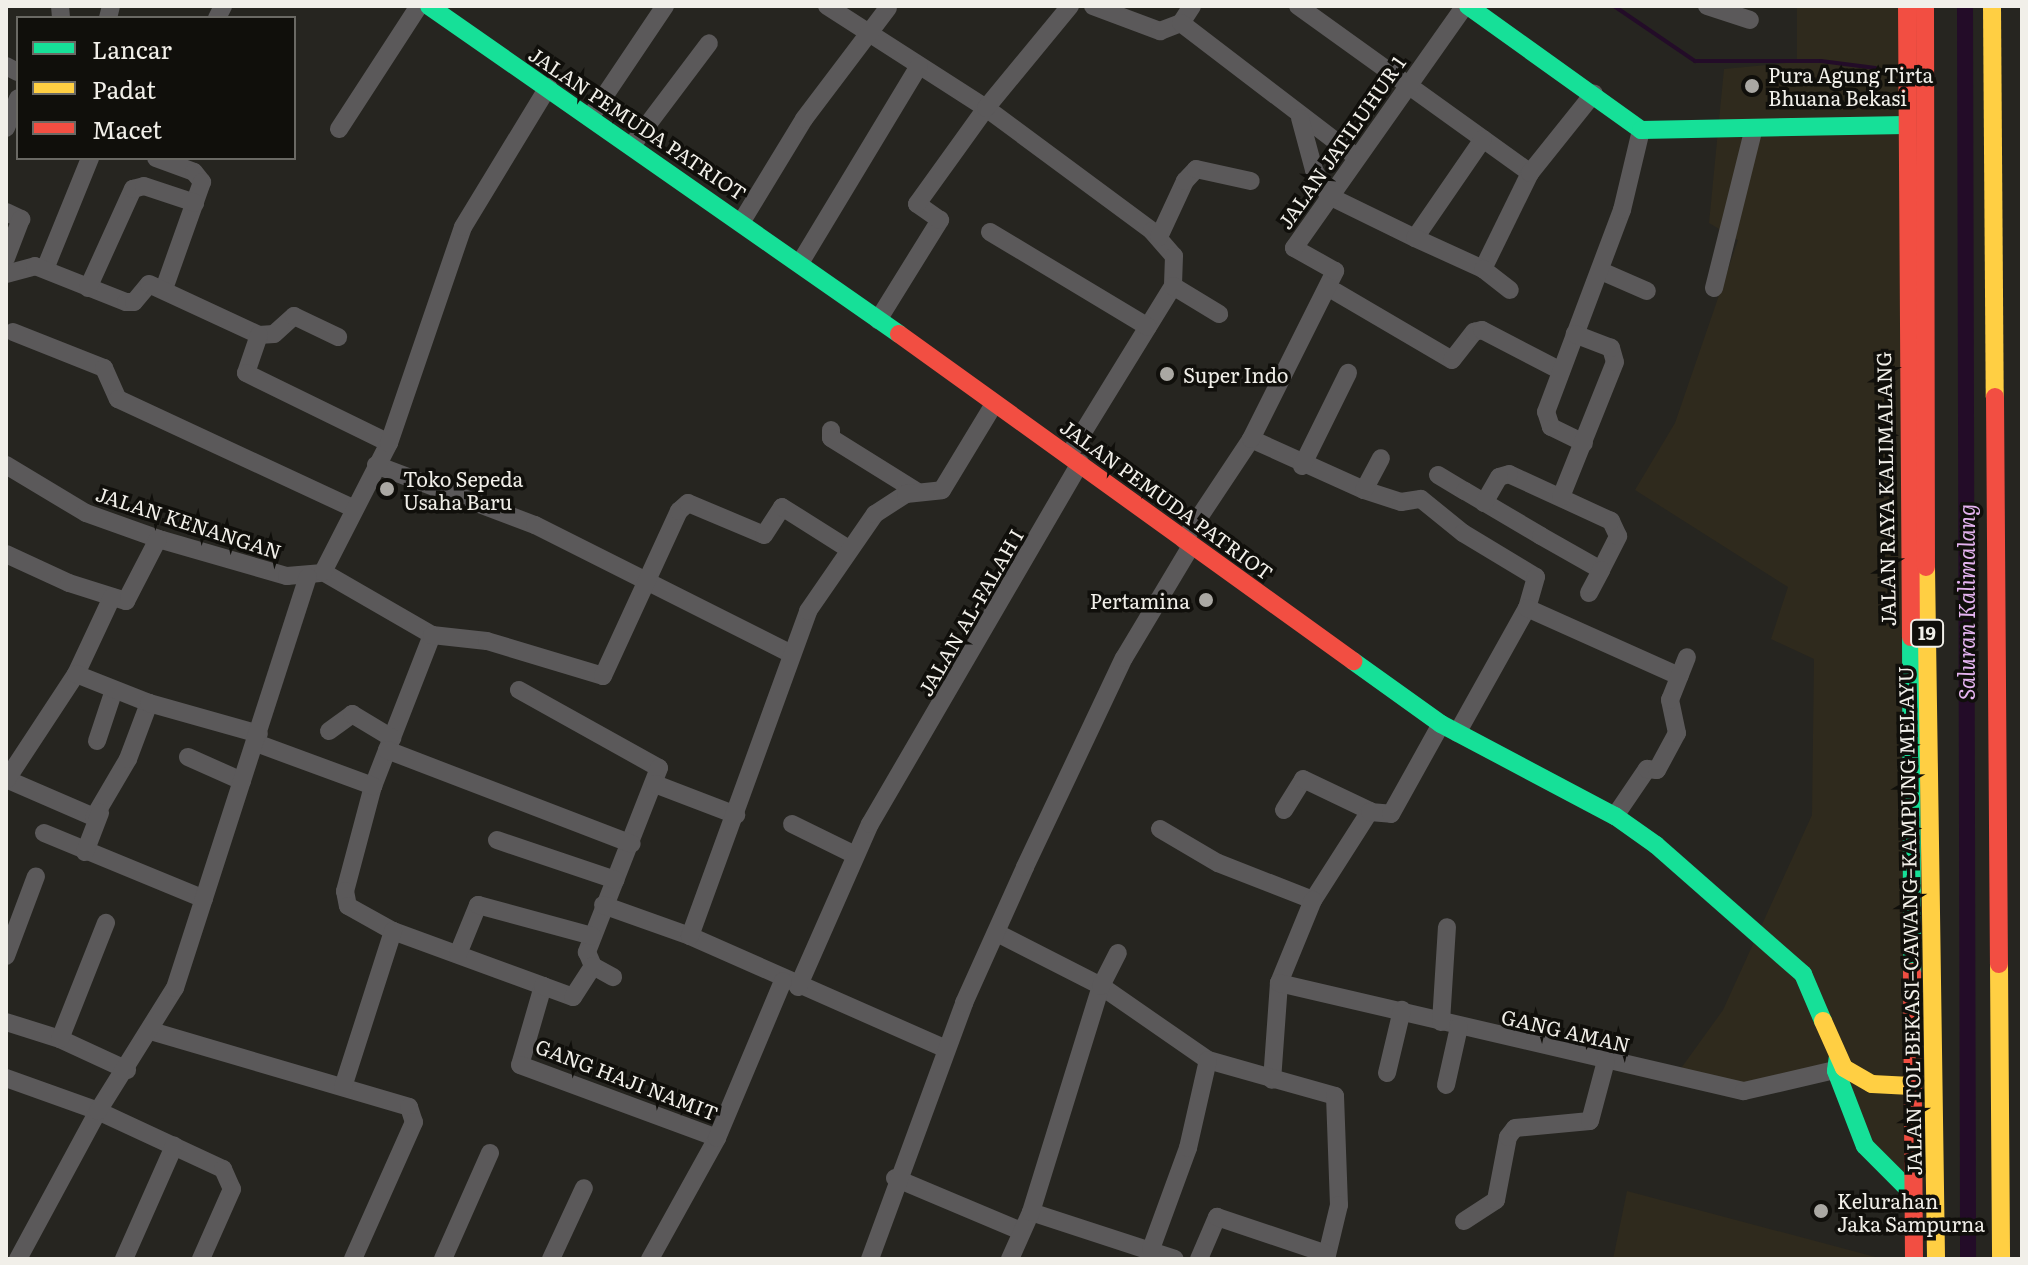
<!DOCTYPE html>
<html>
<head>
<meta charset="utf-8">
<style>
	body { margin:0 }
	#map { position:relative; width:2028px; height:1265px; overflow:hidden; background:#262520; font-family:Literata,serif }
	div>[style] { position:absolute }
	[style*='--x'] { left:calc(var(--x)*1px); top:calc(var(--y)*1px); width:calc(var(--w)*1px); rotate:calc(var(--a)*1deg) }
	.built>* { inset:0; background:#2f2a1d }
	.stream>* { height:4px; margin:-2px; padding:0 2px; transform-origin:2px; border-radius:2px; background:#230c28 }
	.canal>* { height:16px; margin:-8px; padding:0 8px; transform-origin:8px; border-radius:8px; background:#230c28 }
	.street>* { height:18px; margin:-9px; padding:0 9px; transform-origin:9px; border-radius:9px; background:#5b595a }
	.fast>* { height:18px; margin:-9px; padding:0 9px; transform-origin:9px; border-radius:9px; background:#16e098 }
	.slow>* { height:18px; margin:-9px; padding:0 9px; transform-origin:9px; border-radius:9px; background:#ffcf43 }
	.jam>* { height:18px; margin:-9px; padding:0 9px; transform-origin:9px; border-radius:9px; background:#f24e42 }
	.dots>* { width:22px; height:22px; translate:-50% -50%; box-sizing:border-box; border:4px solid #100f0b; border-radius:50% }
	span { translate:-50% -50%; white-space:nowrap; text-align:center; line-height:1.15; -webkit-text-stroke:7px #100f0b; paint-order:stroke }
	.shield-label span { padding:2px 6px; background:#100f0b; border:2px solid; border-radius:6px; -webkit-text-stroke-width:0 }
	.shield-label { font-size:18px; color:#f1efe9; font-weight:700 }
	.poi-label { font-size:20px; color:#f1efe9 }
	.left { translate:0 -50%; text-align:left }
	.right { translate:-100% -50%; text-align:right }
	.street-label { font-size:20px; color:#f1efe9 }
	.water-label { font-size:22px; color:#e4b3ef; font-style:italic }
	.frame { position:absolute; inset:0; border:8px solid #f1efe9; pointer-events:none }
	.legend { position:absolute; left:16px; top:16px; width:280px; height:144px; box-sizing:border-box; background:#100f0b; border:2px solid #6a6964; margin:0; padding:10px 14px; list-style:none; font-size:24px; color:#f1efe9 }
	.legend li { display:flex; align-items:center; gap:16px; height:40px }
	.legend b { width:40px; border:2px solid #6a6964 }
</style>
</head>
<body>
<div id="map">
	<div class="built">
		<i style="clip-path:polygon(1797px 6px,1907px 6px,1913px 1194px,1883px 1170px,1835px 1072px,1779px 1086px,1674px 1078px,1723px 1010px,1812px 815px,1814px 659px,1771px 639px,1788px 587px,1635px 490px,1675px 423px,1738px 240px,1709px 223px,1724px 69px,1797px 62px)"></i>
		<i style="clip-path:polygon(1627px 1191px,1883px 1259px,1613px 1259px)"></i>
	</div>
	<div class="stream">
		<i style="--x:1614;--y:6;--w:98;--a:34.2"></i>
		<i style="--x:1695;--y:61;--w:126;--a:0"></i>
		<i style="--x:1821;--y:61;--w:55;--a:7.3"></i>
	</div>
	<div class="canal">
		<i style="--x:1965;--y:6;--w:1253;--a:89.86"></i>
	</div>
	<div class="street">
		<i style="--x:60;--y:6;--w:12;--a:85"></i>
		<i style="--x:827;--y:6;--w:189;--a:32.7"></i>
		<i style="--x:986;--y:108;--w:207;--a:36.5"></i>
		<i style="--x:1152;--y:231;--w:33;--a:49"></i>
		<i style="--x:1174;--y:256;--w:30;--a:92"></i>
		<i style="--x:1173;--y:286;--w:198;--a:121.6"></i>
		<i style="--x:1093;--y:6;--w:72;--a:20.5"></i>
		<i style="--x:1160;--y:31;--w:22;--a:-21"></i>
		<i style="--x:1181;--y:23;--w:20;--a:-57"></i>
		<i style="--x:1298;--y:6;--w:286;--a:35.7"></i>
		<i style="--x:1530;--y:173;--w:107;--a:116.1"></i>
		<i style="--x:1707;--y:6;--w:45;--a:18"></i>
		<i style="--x:108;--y:18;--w:12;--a:-76"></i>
		<i style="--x:217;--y:18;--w:13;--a:-63"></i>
		<i style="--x:1181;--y:23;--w:220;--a:37.4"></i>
		<i style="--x:6;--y:66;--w:13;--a:27"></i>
		<i style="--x:591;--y:116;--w:133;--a:-56.1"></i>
		<i style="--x:1300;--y:118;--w:54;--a:74.9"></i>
		<i style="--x:1314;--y:170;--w:30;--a:60"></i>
		<i style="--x:1329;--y:196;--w:96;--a:26"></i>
		<i style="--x:6;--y:128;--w:32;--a:-68"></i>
		<i style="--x:339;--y:129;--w:147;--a:-57"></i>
		<i style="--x:1483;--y:139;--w:120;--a:124.5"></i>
		<i style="--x:1415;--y:238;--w:75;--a:24.5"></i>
		<i style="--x:1483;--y:269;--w:34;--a:38"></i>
		<i style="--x:633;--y:144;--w:126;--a:-53"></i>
		<i style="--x:156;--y:158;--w:40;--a:20.2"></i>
		<i style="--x:194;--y:172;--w:13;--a:51"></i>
		<i style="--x:202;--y:182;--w:114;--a:109.6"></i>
		<i style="--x:1530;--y:173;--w:102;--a:-51.3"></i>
		<i style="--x:6;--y:212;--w:17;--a:25"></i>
		<i style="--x:21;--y:219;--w:42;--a:111"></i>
		<i style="--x:742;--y:221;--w:119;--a:-58.7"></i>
		<i style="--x:804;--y:119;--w:139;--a:-52.9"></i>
		<i style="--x:990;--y:232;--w:184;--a:31"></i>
		<i style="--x:1159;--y:237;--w:62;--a:-65.1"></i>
		<i style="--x:1185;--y:181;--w:16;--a:-47"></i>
		<i style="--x:1196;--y:169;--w:56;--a:12.3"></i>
		<i style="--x:800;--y:263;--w:230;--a:-58.9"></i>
		<i style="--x:45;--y:269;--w:120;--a:-67.9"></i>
		<i style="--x:1601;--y:271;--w:50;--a:23.5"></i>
		<i style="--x:6;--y:274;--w:30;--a:-15"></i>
		<i style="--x:35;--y:266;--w:98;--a:21.6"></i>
		<i style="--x:126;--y:302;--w:8;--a:0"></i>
		<i style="--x:134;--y:302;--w:23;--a:-50"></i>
		<i style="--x:149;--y:284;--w:121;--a:24.9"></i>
		<i style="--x:259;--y:335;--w:15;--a:-4"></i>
		<i style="--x:274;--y:334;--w:27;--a:-42"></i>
		<i style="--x:294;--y:316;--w:49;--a:25.5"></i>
		<i style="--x:1173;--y:286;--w:54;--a:31.3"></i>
		<i style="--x:88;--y:288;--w:109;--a:-65.6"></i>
		<i style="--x:133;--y:189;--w:11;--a:-15"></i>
		<i style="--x:144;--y:186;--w:54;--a:18.4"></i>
		<i style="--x:1714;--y:288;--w:165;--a:-76"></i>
		<i style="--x:1336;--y:292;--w:134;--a:30.4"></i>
		<i style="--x:1452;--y:360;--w:36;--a:-52"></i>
		<i style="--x:1474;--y:332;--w:8;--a:-14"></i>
		<i style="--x:1482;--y:330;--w:89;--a:27.4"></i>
		<i style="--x:878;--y:320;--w:118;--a:-58.2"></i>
		<i style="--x:940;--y:220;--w:28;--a:-145"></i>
		<i style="--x:917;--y:204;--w:118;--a:-54.3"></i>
		<i style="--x:986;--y:108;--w:132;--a:-50.5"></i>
		<i style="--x:13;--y:332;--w:98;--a:21.6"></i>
		<i style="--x:104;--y:368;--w:34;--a:66"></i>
		<i style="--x:118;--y:399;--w:259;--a:24.9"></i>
		<i style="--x:259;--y:335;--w:40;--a:108.9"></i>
		<i style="--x:246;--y:373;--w:159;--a:26.1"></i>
		<i style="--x:831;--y:430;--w:8;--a:90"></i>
		<i style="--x:831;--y:438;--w:100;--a:31.9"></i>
		<i style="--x:1251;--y:439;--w:124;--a:24.3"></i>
		<i style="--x:1364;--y:490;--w:39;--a:18"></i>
		<i style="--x:1401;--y:502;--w:20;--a:-9"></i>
		<i style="--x:1421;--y:499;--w:54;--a:39"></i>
		<i style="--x:1463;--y:533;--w:85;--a:31.1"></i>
		<i style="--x:1536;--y:577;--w:32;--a:106"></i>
		<i style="--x:1527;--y:608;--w:143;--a:119.2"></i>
		<i style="--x:1584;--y:443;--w:37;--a:-154"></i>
		<i style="--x:1551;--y:427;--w:16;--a:-108"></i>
		<i style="--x:1546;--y:412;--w:216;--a:-69.4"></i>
		<i style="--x:1622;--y:210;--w:82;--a:-76.6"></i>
		<i style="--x:6;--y:465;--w:93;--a:31"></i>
		<i style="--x:86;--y:513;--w:81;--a:19.6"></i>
		<i style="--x:162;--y:540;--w:130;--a:16.1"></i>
		<i style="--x:287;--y:576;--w:33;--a:-5"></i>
		<i style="--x:376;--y:465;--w:170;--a:20.7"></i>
		<i style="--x:535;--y:525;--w:284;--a:26.7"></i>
		<i style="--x:1302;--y:466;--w:104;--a:-63.7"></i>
		<i style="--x:1438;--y:475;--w:31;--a:31"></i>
		<i style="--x:1465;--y:491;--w:88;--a:30.6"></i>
		<i style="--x:1541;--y:536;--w:69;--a:29.5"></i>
		<i style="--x:1601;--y:570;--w:38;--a:-63"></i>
		<i style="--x:1618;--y:536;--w:17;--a:-115"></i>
		<i style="--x:1611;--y:521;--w:112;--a:-155.3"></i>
		<i style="--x:1509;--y:474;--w:10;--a:163"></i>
		<i style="--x:1499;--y:477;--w:30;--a:120"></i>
		<i style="--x:1364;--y:490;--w:36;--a:-62"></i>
		<i style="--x:1561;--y:497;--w:145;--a:-68.2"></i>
		<i style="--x:1615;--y:362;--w:15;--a:-106"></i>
		<i style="--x:1611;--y:348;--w:39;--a:-159"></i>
		<i style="--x:1184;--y:540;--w:121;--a:-56.4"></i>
		<i style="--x:1251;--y:439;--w:188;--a:-63.4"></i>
		<i style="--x:1335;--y:271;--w:47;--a:-150.7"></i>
		<i style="--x:1294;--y:248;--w:296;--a:-54.8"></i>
		<i style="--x:6;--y:554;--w:69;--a:24.7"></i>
		<i style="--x:69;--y:583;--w:60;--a:17.5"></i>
		<i style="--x:126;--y:601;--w:70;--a:-62.7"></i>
		<i style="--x:323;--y:572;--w:126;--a:30"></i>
		<i style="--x:432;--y:635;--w:162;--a:111.3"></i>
		<i style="--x:373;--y:786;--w:109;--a:104.9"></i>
		<i style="--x:345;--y:891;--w:15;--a:79"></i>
		<i style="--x:348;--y:906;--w:51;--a:29.1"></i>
		<i style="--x:393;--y:931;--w:160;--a:20.1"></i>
		<i style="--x:543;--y:986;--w:82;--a:106.2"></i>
		<i style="--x:520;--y:1065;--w:210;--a:20.3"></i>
		<i style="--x:323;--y:572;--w:145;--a:-62.9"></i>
		<i style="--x:389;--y:443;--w:228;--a:-71.1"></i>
		<i style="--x:463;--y:227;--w:164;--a:-58.7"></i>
		<i style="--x:1589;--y:593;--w:26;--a:-62"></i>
		<i style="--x:1527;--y:608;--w:167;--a:24.1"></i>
		<i style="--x:432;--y:635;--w:55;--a:6.2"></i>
		<i style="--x:487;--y:641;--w:121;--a:16.8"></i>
		<i style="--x:603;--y:676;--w:182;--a:-65.3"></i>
		<i style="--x:679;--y:511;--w:12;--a:-42"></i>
		<i style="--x:688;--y:503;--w:82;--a:22.8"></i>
		<i style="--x:764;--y:535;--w:33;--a:-57"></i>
		<i style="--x:782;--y:507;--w:77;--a:32.2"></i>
		<i style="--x:76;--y:674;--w:85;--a:-64.9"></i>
		<i style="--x:519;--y:690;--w:160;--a:29.1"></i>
		<i style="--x:659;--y:768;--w:198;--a:111.4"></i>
		<i style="--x:587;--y:952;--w:15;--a:67"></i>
		<i style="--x:593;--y:966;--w:23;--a:29"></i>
		<i style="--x:329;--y:731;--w:29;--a:-36"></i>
		<i style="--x:352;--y:714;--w:47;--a:31"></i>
		<i style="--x:97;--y:741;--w:54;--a:-71.6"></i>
		<i style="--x:256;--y:743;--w:125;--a:20.2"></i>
		<i style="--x:387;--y:750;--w:262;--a:21"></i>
		<i style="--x:188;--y:757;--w:59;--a:24"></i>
		<i style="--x:6;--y:779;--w:96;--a:23.4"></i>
		<i style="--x:94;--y:817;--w:67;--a:-59.6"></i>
		<i style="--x:128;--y:759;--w:60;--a:-69.4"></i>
		<i style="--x:7;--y:779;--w:126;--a:-56.7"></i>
		<i style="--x:76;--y:674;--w:79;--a:21.7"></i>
		<i style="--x:149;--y:703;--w:114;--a:15.7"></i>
		<i style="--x:655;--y:784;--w:87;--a:20.9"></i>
		<i style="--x:1284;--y:810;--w:36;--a:-58"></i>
		<i style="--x:1303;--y:779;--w:74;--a:25.5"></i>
		<i style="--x:1370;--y:811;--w:106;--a:122.6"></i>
		<i style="--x:1370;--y:812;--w:21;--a:5"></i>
		<i style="--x:1391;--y:814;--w:103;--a:-60.9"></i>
		<i style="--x:1615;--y:816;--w:57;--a:-55.8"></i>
		<i style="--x:1647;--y:769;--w:10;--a:6"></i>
		<i style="--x:1657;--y:770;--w:42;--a:-61.6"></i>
		<i style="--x:1677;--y:733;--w:34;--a:-102"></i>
		<i style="--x:1670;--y:700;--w:46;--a:-68.4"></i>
		<i style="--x:792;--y:824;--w:70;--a:26.2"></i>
		<i style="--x:1160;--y:829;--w:67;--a:30.4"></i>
		<i style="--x:1218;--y:863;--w:102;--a:21.3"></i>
		<i style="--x:1313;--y:900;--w:90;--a:112.3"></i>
		<i style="--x:1279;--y:983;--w:97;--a:94.1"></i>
		<i style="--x:44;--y:833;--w:173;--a:22.4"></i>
		<i style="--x:497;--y:840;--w:125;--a:18.7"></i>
		<i style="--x:85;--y:852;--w:42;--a:-69"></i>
		<i style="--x:603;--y:905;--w:92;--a:19.6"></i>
		<i style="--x:690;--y:936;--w:280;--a:23.8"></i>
		<i style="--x:999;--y:934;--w:114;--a:27"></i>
		<i style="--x:1101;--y:986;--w:130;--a:34.7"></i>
		<i style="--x:1208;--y:1060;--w:132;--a:15.8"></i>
		<i style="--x:1335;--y:1096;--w:109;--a:87.9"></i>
		<i style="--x:1339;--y:1205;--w:56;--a:103.5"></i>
		<i style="--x:690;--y:936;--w:346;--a:-70"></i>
		<i style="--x:808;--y:611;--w:118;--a:-55.4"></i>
		<i style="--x:875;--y:514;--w:37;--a:-33"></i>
		<i style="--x:906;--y:494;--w:36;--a:-6"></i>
		<i style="--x:942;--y:490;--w:100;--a:-58.8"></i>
		<i style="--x:458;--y:954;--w:53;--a:-67.8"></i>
		<i style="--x:478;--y:905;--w:118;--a:15.2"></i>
		<i style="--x:6;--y:956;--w:85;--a:-69.4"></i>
		<i style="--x:1279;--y:983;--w:477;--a:13.1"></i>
		<i style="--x:1744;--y:1091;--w:103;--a:-13"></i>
		<i style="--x:543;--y:986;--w:32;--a:20"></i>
		<i style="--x:573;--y:997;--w:37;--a:-57"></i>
		<i style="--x:798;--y:987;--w:178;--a:-66.2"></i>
		<i style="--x:870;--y:824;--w:418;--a:-59.8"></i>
		<i style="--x:6;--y:1022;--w:57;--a:17.5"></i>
		<i style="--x:60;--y:1039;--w:74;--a:24.8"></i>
		<i style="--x:1441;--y:1022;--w:95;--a:-86.4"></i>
		<i style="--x:151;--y:1031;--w:269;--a:16.4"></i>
		<i style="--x:409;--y:1107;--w:16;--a:72"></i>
		<i style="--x:414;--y:1122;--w:150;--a:114"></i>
		<i style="--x:60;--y:1039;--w:125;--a:-68.4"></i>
		<i style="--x:1387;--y:1073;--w:65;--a:-76.6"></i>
		<i style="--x:6;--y:1078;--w:98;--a:19.7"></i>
		<i style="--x:98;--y:1111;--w:138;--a:24.9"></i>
		<i style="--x:223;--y:1169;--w:22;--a:66"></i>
		<i style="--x:232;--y:1189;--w:77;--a:113.9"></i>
		<i style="--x:1446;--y:1085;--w:59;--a:-77.4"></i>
		<i style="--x:343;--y:1087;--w:164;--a:-72.2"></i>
		<i style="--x:895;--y:1178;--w:137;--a:22.8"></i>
		<i style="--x:1031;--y:1212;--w:151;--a:18.1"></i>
		<i style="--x:1464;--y:1221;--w:38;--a:-33"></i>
		<i style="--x:1496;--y:1200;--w:64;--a:-79.2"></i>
		<i style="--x:1508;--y:1137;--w:11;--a:-52"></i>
		<i style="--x:1515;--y:1128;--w:75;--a:-5.3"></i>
		<i style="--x:1590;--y:1121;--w:62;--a:-75.1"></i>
		<i style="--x:1151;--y:1249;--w:108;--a:-69.9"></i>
		<i style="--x:1188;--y:1148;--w:90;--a:-77.2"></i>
		<i style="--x:18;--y:1259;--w:168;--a:-61.6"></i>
		<i style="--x:98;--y:1111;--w:145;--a:-58"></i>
		<i style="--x:175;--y:988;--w:432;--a:-72.1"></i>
		<i style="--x:124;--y:1259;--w:124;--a:-66.1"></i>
		<i style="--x:443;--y:1259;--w:116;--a:-66.1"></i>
		<i style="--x:551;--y:1259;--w:78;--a:-65.1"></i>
		<i style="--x:650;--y:1259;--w:138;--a:-61"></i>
		<i style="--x:717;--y:1138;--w:170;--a:-67.2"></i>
		<i style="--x:870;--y:1259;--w:273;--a:-69.8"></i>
		<i style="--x:964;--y:1003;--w:149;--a:-65.8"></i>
		<i style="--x:1025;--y:867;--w:231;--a:-64.7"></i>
		<i style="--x:1124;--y:658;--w:131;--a:-59.1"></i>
		<i style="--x:1010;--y:1259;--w:51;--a:-65.9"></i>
		<i style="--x:1031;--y:1212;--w:237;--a:-72.8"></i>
		<i style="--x:1101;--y:986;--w:37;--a:-63"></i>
		<i style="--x:1199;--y:1259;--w:46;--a:-66.8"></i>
		<i style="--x:1217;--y:1217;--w:116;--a:18.6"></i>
	</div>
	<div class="fast">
		<i style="--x:429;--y:6;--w:573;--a:34.91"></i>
		<i style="--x:1468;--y:6;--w:213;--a:35.6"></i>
		<i style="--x:1641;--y:130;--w:265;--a:-1.1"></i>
		<i style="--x:1911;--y:637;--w:335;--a:89.8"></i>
		<i style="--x:1353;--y:661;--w:108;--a:35.6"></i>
		<i style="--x:1441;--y:724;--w:197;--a:27.9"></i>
		<i style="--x:1615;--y:816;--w:50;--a:35.3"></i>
		<i style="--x:1656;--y:845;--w:196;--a:41.3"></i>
		<i style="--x:1803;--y:974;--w:51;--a:66.9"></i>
		<i style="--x:1838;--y:1056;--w:15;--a:98"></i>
		<i style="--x:1836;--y:1071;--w:80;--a:68.9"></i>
		<i style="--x:1865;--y:1146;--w:68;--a:45"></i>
	</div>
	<div class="slow">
		<i style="--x:1992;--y:6;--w:391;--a:89.6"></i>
		<i style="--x:1926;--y:567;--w:692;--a:89.17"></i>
		<i style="--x:1999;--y:964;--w:295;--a:89.6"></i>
		<i style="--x:1823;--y:1021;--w:51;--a:65.9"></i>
		<i style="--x:1844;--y:1068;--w:32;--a:30"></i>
		<i style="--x:1872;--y:1084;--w:39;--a:3"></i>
	</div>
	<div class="jam">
		<i style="--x:1907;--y:6;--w:631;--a:89.64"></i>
		<i style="--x:1925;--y:6;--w:561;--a:89.9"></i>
		<i style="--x:899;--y:334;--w:560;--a:35.76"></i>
		<i style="--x:1995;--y:397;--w:567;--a:89.6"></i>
		<i style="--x:1912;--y:972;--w:287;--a:89.6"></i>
	</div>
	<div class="dots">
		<i style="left:1752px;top:86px;background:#aaa8a3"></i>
		<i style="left:1167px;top:374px;background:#aaa8a3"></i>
		<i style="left:387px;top:489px;background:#aaa8a3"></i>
		<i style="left:1206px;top:600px;background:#aaa8a3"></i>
		<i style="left:1821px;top:1211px;background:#aaa8a3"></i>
	</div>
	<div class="shield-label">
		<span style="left:1927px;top:633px">19</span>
	</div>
	<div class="poi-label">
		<span class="left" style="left:1768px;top:86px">Pura Agung Tirta<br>Bhuana Bekasi</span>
		<span class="left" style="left:1183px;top:374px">Super Indo</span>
		<span class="left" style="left:403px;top:490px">Toko Sepeda<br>Usaha Baru</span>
		<span class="right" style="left:1190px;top:600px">Pertamina</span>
		<span class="left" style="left:1837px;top:1212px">Kelurahan<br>Jaka Sampurna</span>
	</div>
	<div class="street-label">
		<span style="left:638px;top:123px;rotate:34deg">JALAN PEMUDA PATRIOT</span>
		<span style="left:1341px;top:142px;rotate:-55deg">JALAN JATILUHUR 1</span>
		<span style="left:1885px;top:489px;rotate:-91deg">JALAN RAYA KALIMALANG</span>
		<span style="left:1167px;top:499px;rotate:36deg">JALAN PEMUDA PATRIOT</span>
		<span style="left:189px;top:522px;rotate:18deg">JALAN KENANGAN</span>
		<span style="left:970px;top:612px;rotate:-60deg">JALAN AL-FALAH I</span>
		<span style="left:1909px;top:921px;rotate:-91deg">JALAN TOL BEKASI–CAWANG–KAMPUNG MELAYU</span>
		<span style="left:1566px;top:1030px;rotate:13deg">GANG AMAN</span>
		<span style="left:627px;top:1079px;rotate:21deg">GANG HAJI NAMIT</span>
	</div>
	<div class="water-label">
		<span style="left:1966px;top:602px;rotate:-90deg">Saluran Kalimalang</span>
	</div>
	<div class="frame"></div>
	<ul class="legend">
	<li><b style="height:10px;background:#16e098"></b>Lancar</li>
	<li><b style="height:10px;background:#ffcf43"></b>Padat</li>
	<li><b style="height:10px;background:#f24e42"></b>Macet</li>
	</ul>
</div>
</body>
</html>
